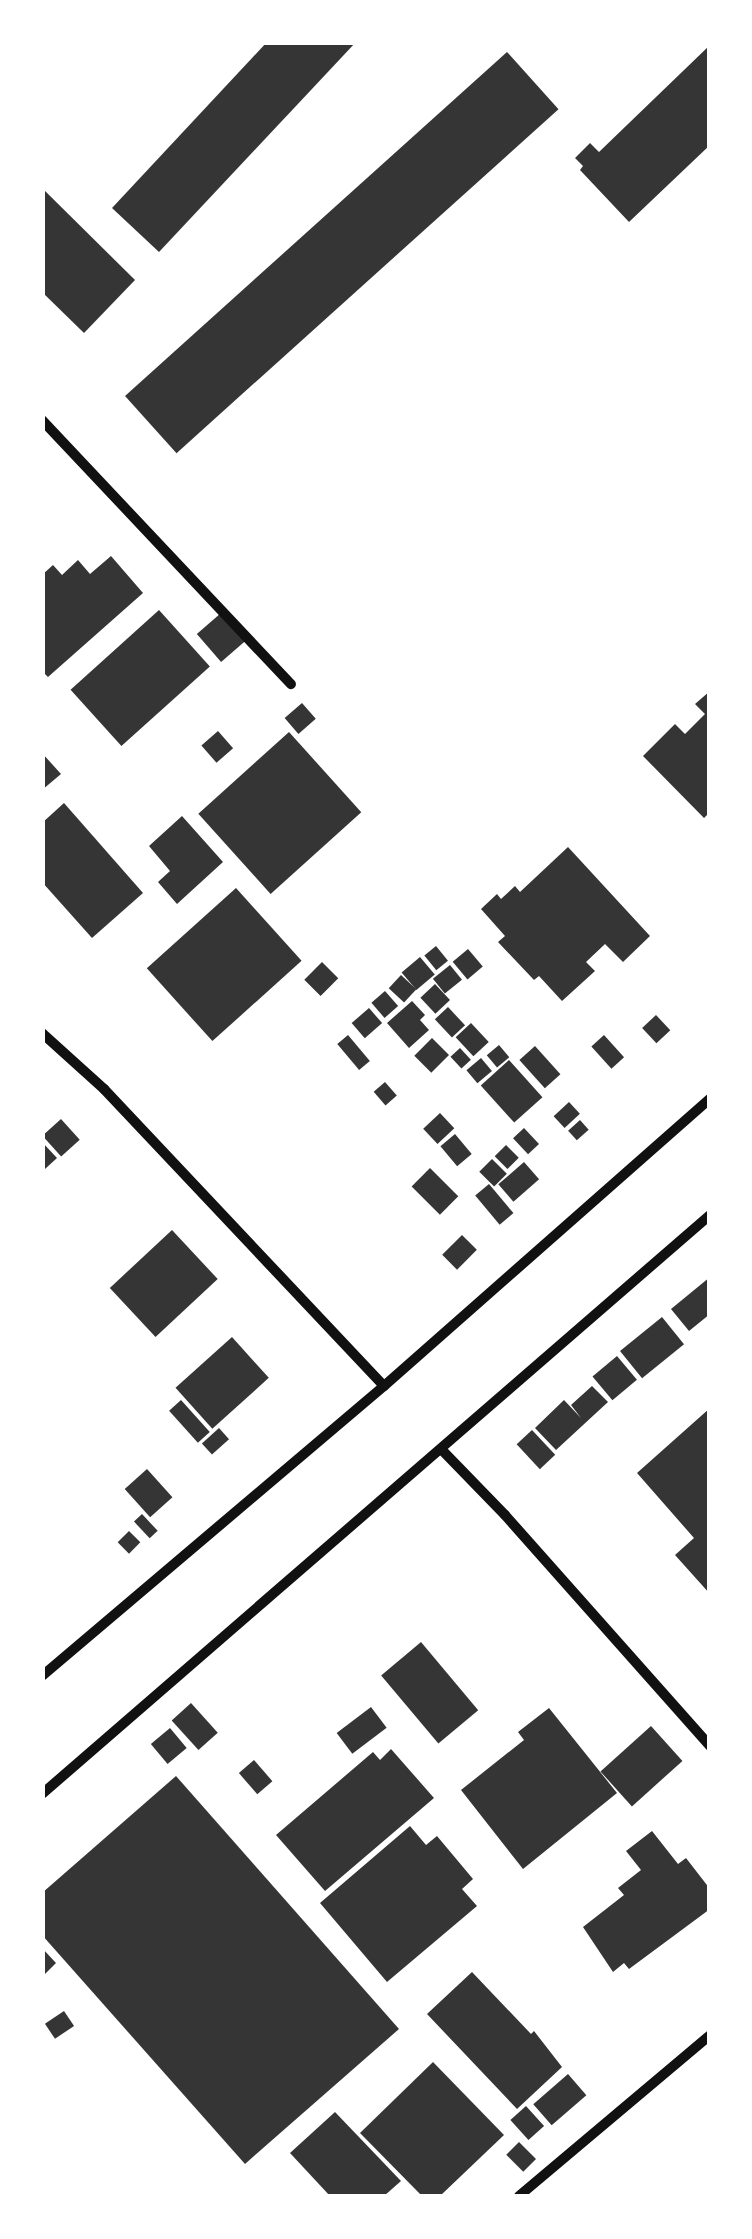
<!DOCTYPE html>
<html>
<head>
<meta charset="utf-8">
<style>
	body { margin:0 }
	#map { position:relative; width:752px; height:2239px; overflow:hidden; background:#fff; font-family:Barlow,sans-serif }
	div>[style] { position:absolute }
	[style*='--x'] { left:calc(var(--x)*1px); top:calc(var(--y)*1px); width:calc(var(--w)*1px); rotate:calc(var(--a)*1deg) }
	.building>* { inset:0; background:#353535; transform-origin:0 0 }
	.minor>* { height:10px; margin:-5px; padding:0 5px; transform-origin:5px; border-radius:5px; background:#111 }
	span { translate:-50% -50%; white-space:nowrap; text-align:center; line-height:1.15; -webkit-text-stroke:10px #fff; paint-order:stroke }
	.frame { position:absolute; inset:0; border:45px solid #fff; pointer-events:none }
</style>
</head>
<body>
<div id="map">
	<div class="building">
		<i style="clip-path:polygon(267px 42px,356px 42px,159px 252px,112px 208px)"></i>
		<i style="clip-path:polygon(710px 45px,710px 145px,629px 222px,580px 170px,583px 166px,575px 158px,590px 143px,599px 152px)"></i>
		<i style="left:507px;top:52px;width:77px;height:514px;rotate:48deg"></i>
		<i style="clip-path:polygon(42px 188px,135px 280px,84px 333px,42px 292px)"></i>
		<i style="clip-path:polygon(111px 556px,143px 593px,48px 677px,42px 671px,42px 575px,53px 565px,62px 575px,78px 560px,90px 574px)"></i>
		<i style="left:159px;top:610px;width:76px;height:119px;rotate:48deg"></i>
		<i style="left:221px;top:613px;width:37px;height:32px;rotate:49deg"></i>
		<i style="clip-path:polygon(710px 691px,710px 812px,704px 818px,643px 756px,675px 724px,685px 734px,705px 714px,695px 704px)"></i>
		<i style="left:302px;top:703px;width:21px;height:23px;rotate:49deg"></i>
		<i style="left:218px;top:731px;width:23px;height:22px;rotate:49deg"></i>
		<i style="left:289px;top:732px;width:108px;height:122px;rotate:48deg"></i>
		<i style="clip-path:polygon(42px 753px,61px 774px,42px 790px)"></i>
		<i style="clip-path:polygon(64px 803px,143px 893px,92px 938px,42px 882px,42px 823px)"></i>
		<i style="clip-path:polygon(182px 816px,223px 862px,177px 904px,158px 882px,170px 871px,149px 846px)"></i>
		<i style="clip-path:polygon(568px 847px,650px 936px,623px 962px,605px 944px,586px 962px,595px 971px,562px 1001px,539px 976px,534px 980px,498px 942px,505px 936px,481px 909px,497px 894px,501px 899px,515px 886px,520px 892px)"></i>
		<i style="left:236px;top:888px;width:98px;height:120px;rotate:48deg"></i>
		<i style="left:436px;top:946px;width:19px;height:15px;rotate:51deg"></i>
		<i style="left:468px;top:949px;width:23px;height:20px;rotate:50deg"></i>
		<i style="left:420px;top:957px;width:23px;height:24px;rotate:50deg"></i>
		<i style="left:322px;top:962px;width:23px;height:25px;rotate:45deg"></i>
		<i style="left:450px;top:965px;width:19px;height:22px;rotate:51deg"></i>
		<i style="left:401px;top:975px;width:21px;height:18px;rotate:43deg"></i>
		<i style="left:435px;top:984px;width:22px;height:20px;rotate:47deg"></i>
		<i style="left:385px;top:991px;width:20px;height:18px;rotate:49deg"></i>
		<i style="clip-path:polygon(412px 1001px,425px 1015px,420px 1020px,429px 1030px,409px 1048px,387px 1023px)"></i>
		<i style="left:448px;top:1007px;width:25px;height:18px;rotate:47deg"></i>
		<i style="left:369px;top:1008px;width:20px;height:23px;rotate:49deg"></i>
		<i style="left:656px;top:1015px;width:21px;height:19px;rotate:47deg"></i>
		<i style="left:471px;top:1023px;width:26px;height:21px;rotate:47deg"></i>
		<i style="left:348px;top:1035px;width:34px;height:14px;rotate:50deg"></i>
		<i style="left:604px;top:1035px;width:30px;height:17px;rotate:48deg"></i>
		<i style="left:432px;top:1038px;width:24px;height:25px;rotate:45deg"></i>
		<i style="left:499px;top:1045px;width:16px;height:16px;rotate:50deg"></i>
		<i style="left:535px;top:1046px;width:38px;height:21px;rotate:48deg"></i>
		<i style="left:460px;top:1048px;width:16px;height:13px;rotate:47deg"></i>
		<i style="left:481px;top:1058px;width:17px;height:19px;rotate:50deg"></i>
		<i style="left:509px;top:1060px;width:50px;height:38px;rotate:48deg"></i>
		<i style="left:385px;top:1082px;width:18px;height:15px;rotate:49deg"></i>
		<i style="left:569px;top:1102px;width:16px;height:21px;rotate:47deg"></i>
		<i style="left:440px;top:1113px;width:21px;height:23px;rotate:47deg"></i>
		<i style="left:61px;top:1119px;width:28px;height:25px;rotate:48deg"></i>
		<i style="left:580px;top:1120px;width:13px;height:16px;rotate:48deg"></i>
		<i style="left:524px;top:1128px;width:22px;height:15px;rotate:47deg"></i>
		<i style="left:455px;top:1134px;width:26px;height:19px;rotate:50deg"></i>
		<i style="clip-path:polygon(42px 1142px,57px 1158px,45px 1169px,42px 1166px)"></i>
		<i style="left:506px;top:1145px;width:18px;height:16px;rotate:45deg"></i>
		<i style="left:492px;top:1159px;width:21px;height:18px;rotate:45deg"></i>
		<i style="left:524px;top:1162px;width:23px;height:34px;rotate:49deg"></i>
		<i style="left:430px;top:1168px;width:40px;height:26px;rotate:45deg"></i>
		<i style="left:489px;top:1184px;width:38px;height:18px;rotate:50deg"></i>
		<i style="left:172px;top:1230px;width:67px;height:85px;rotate:47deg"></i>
		<i style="left:462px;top:1235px;width:21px;height:28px;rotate:45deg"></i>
		<i style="clip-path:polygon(710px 1277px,710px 1314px,689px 1331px,671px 1309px)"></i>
		<i style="left:662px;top:1317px;width:35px;height:54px;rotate:51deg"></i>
		<i style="left:232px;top:1337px;width:55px;height:76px;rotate:48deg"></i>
		<i style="left:617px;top:1356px;width:31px;height:32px;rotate:50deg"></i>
		<i style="clip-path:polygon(592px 1386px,608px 1402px,556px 1450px,535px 1428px,564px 1400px,581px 1418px,571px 1405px)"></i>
		<i style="left:181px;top:1400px;width:43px;height:16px;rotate:48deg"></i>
		<i style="clip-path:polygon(710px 1408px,710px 1594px,675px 1555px,694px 1538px,637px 1473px)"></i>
		<i style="left:219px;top:1428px;width:15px;height:23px;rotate:48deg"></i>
		<i style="left:532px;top:1430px;width:34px;height:21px;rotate:47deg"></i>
		<i style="left:147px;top:1469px;width:38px;height:30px;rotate:48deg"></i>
		<i style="left:142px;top:1514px;width:23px;height:11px;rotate:47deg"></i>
		<i style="left:129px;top:1531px;width:16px;height:16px;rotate:45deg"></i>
		<i style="left:421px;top:1642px;width:89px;height:52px;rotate:50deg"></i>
		<i style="left:191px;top:1703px;width:40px;height:26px;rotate:48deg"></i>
		<i style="left:371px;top:1707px;width:26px;height:43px;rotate:53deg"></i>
		<i style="clip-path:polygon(549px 1708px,617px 1793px,523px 1869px,461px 1790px,524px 1740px,518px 1732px)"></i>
		<i style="left:651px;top:1726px;width:47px;height:68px;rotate:48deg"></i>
		<i style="left:170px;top:1728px;width:26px;height:25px;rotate:50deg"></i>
		<i style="clip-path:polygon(391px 1749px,434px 1798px,325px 1891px,276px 1835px,373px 1752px,380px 1760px)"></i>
		<i style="left:254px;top:1760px;width:28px;height:20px;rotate:49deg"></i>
		<i style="clip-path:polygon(176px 1776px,399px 2029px,245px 2164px,42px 1935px,42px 1893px)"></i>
		<i style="clip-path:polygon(410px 1826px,426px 1845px,437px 1836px,473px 1879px,462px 1889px,477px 1906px,387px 1982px,320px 1903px)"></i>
		<i style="clip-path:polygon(652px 1831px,678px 1864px,686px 1858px,710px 1889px,710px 1909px,629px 1969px,624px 1963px,613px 1972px,583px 1927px,624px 1895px,618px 1888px,641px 1870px,626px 1851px)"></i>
		<i style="clip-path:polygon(42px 1948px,56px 1963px,45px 1974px,42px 1971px)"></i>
		<i style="clip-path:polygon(472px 1972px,531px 2034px,534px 2031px,562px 2067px,517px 2109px,427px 2014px)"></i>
		<i style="left:64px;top:2011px;width:18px;height:23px;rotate:56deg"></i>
		<i style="clip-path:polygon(433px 2062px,504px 2135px,440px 2196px,422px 2196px,360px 2133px)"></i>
		<i style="left:568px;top:2074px;width:28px;height:46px;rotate:49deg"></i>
		<i style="left:526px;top:2106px;width:27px;height:21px;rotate:48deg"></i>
		<i style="clip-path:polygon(335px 2112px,401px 2181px,384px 2196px,330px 2196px,290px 2153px)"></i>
		<i style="left:519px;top:2142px;width:24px;height:18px;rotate:45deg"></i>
	</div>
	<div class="minor">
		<i style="--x:42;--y:420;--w:363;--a:46.7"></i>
		<i style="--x:42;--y:1033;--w:84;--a:42.1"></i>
		<i style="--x:104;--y:1089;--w:408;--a:46.7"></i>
		<i style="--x:441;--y:1449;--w:92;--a:45.9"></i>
		<i style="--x:505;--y:1515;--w:309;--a:48.4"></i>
		<i style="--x:42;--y:1676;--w:448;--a:-40.3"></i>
		<i style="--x:384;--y:1386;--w:434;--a:-41.4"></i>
		<i style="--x:42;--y:1794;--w:884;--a:-40.92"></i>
		<i style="--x:519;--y:2196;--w:250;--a:-40.1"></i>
	</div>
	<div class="frame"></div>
</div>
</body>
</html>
